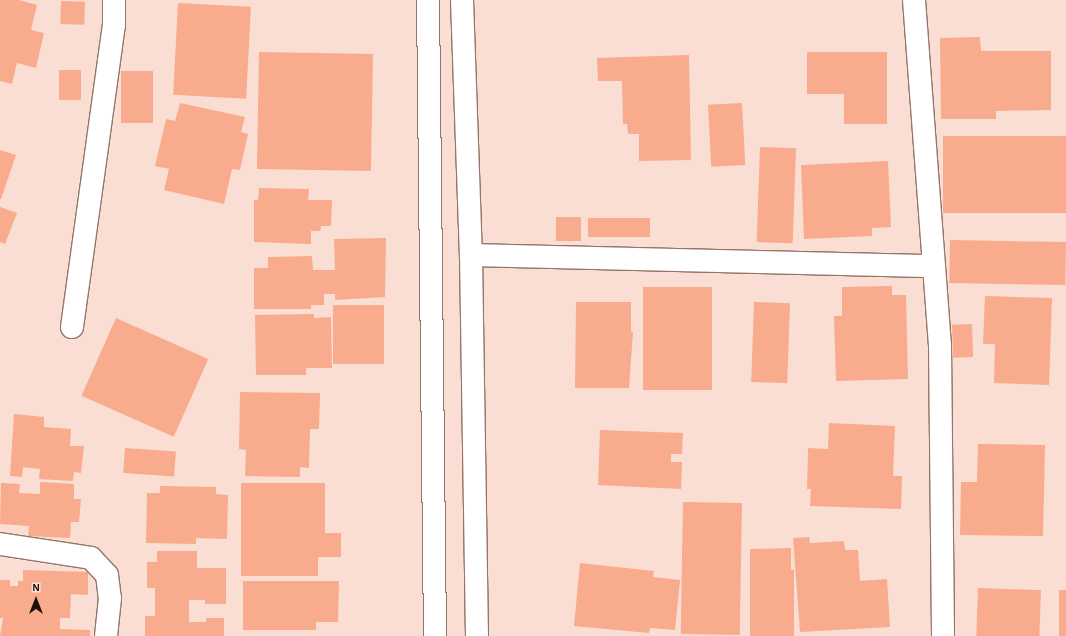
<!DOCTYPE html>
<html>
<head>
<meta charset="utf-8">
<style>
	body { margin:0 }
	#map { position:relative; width:1066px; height:636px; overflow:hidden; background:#faded3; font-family:"Alegreya Sans",sans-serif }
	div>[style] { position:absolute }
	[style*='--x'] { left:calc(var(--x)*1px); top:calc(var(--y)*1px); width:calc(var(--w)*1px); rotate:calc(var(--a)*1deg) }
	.building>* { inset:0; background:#f8ab8d; transform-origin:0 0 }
	.roads { filter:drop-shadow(1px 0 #947569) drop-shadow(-1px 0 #947569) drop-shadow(0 1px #947569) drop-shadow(0 -1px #947569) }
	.street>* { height:22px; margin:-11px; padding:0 11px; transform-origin:11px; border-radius:11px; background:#fff }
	span { translate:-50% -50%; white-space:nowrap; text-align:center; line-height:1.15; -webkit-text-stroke:3px #faded3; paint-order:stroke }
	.north { position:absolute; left:16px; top:580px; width:40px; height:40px; -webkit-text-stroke:3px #faded3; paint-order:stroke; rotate:0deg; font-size:11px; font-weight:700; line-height:16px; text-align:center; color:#1d110d }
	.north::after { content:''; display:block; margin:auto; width:14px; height:18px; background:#1d110d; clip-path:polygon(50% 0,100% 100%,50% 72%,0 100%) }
</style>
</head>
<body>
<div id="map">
	<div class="building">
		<i style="clip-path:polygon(0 0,19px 0,37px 5px,31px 30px,44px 33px,36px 68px,17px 63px,12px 84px,0 81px)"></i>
		<i style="left:61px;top:1px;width:24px;height:23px;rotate:2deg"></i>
		<i style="left:178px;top:3px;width:73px;height:92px;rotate:3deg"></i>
		<i style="clip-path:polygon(980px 37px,981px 51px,1051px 51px,1051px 110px,996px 111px,996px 119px,941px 119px,940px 38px)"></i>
		<i style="left:259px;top:52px;width:114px;height:117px;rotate:1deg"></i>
		<i style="clip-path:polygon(807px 52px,887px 52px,887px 124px,844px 124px,844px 94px,807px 94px)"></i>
		<i style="clip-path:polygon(689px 55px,691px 160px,639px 161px,639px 134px,628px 134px,627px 124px,623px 124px,622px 81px,598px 81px,597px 58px)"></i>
		<i style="left:59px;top:70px;width:22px;height:30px"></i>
		<i style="left:121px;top:71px;width:32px;height:52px"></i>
		<i style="clip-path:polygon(180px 103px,245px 117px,241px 132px,248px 134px,240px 170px,232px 169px,224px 204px,164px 190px,169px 169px,155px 166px,166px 119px,175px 121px)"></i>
		<i style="left:742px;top:103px;width:62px;height:34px;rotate:87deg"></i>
		<i style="left:1066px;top:136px;width:77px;height:123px;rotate:90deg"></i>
		<i style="left:760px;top:147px;width:36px;height:95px;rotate:2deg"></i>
		<i style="clip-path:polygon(0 150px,16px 155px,1px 199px,0 199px)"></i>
		<i style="clip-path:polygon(888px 161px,891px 227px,872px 228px,872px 236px,804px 239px,801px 165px)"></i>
		<i style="clip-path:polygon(259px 188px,309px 189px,308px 200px,332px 200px,331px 226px,321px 226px,320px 231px,311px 231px,311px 244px,254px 242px,254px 200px,258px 200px)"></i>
		<i style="clip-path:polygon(0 207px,17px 213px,5px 244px,0 242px)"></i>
		<i style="left:556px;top:217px;width:25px;height:24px"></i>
		<i style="left:588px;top:218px;width:62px;height:19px"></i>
		<i style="clip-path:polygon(386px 238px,385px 297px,335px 300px,335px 294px,324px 294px,324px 305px,311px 305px,311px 309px,254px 309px,254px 268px,268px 268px,268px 257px,312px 256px,313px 270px,335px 270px,334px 239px)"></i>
		<i style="left:950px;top:240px;width:116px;height:43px;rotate:1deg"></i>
		<i style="clip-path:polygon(892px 286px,892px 295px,906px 295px,908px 379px,836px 381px,834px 316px,842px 316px,842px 287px)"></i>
		<i style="left:643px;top:287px;width:69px;height:103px"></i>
		<i style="clip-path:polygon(985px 296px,1052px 298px,1049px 385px,994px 383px,995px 344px,983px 344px)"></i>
		<i style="clip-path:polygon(576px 302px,631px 302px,631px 332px,633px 332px,629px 388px,575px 388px)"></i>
		<i style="left:754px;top:302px;width:36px;height:80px;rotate:2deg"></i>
		<i style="left:333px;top:305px;width:51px;height:59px"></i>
		<i style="clip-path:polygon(314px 314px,314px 318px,331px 317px,332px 368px,306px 368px,306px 375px,256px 375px,255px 315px)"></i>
		<i style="left:116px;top:318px;width:101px;height:85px;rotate:24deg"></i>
		<i style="left:972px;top:324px;width:33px;height:20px;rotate:88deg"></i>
		<i style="clip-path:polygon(240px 392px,320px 393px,319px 429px,310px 429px,309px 468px,300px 467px,300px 477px,245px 476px,246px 450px,239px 449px)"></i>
		<i style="clip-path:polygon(14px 414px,44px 417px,44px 427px,71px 429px,70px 446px,84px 446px,81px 473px,74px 472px,73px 481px,39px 479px,40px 469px,23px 467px,22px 477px,10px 476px)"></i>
		<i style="clip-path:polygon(829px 423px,895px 426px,893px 476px,902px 476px,901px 509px,810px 506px,811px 489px,807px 489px,808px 448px,828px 449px)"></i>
		<i style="clip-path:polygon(600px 430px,683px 433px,682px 454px,671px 454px,671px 462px,682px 462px,681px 489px,598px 485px)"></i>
		<i style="clip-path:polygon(978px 444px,1045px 445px,1043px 536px,960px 535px,961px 482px,977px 482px)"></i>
		<i style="left:125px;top:448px;width:51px;height:25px;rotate:4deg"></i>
		<i style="clip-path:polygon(40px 482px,74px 484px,74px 499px,81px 499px,79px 522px,71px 522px,70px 538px,28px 536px,29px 526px,0 524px,1px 483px,20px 484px,19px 493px,40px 494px)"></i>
		<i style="clip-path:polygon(241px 483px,325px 483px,325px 533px,341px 533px,341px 557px,318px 557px,318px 576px,241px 576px)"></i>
		<i style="clip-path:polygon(160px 486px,216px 487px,216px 494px,228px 495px,227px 539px,196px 538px,196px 544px,146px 543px,147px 493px,160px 493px)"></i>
		<i style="left:683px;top:502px;width:59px;height:132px;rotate:1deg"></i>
		<i style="clip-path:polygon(809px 537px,810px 543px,844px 541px,845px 550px,858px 550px,860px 581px,887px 579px,890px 627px,800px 632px,793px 538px)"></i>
		<i style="clip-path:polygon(791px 548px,791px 570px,794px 570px,794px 636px,750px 636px,750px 549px)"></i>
		<i style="clip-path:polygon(157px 551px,197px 551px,197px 568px,226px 568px,226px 604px,205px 604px,205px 600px,189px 600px,189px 622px,206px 622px,206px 618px,224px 618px,224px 636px,145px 636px,145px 616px,155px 616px,155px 588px,147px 588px,147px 562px,157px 562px)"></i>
		<i style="clip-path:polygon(580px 563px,654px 571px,653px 577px,680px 580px,675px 630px,650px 628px,649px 633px,574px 626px)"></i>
		<i style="clip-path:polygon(23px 570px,88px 572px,88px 595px,71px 594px,70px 618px,60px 618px,60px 629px,90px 630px,90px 636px,0 636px,3px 618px,0 618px,0 580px,10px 580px,10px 586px,18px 586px,18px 581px,23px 581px)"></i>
		<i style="clip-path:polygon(243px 581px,339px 581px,338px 622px,316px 622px,316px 630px,243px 630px)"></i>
		<i style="left:978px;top:588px;width:63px;height:48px;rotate:2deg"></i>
		<i style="left:1059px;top:590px;width:7px;height:46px"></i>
	</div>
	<div class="roads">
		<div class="street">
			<i style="--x:428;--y:0;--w:636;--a:89.37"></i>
			<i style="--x:462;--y:0;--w:255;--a:88"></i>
			<i style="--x:471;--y:255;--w:381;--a:89.1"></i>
			<i style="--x:914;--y:0;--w:347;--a:85.7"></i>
			<i style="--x:940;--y:346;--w:290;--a:89.4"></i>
			<i style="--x:471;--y:255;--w:463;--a:1.4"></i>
			<i style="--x:72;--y:327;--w:305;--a:-82.1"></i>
			<i style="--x:114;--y:25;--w:25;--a:-90"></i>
			<i style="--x:0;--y:544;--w:92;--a:8.7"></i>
			<i style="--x:91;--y:558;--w:23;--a:47"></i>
			<i style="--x:107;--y:575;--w:23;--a:83"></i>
			<i style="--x:110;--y:598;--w:38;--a:96"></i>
		</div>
	</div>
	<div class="north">N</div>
</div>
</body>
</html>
